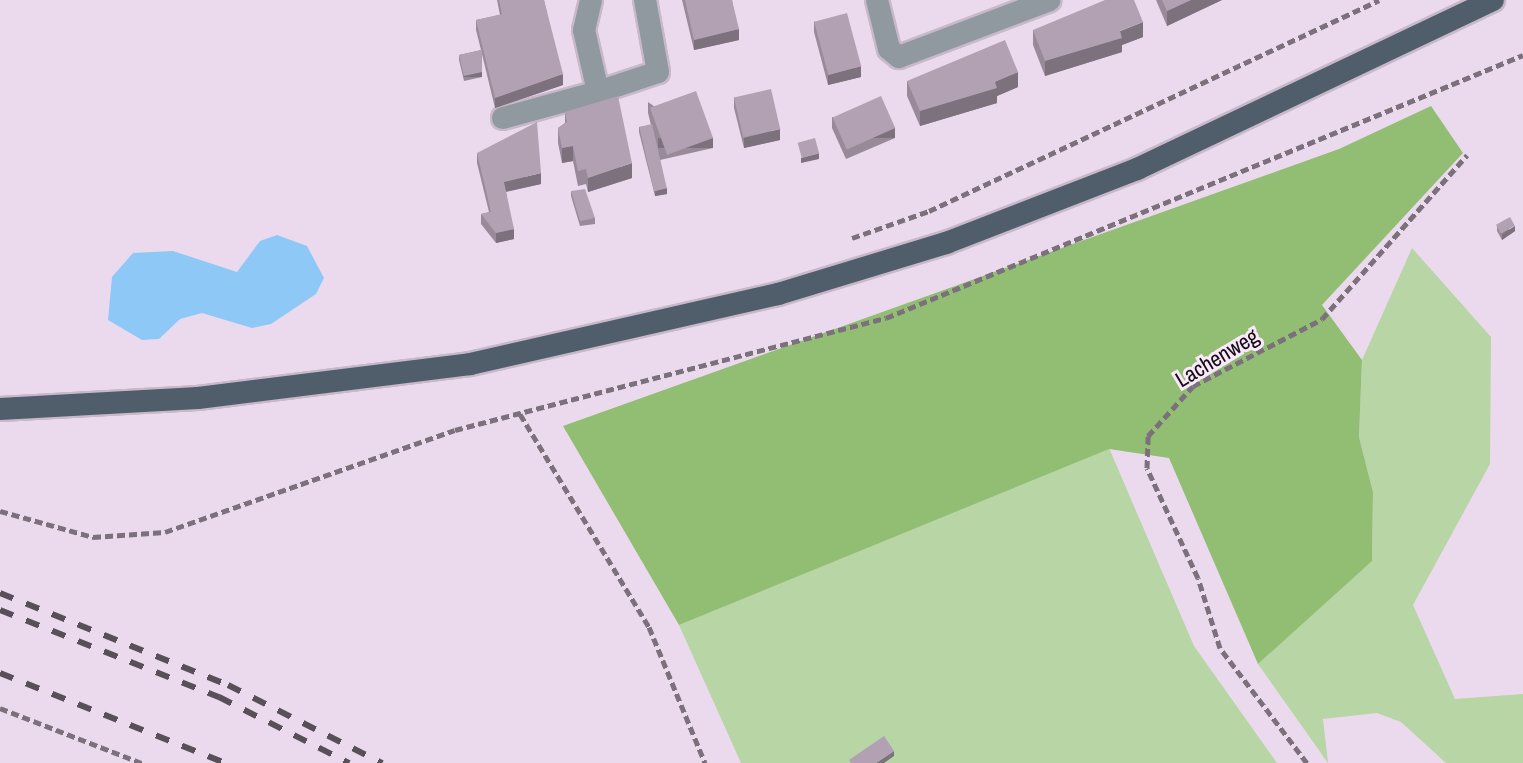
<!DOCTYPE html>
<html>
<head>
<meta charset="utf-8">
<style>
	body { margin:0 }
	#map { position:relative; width:1523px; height:763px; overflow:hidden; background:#ebdaed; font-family:"Archivo Narrow",sans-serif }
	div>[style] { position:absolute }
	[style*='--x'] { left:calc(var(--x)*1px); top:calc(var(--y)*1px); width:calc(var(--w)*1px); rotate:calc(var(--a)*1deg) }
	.green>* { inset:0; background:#b7d5a5 }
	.forest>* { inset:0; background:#92be73 }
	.water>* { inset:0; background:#8ec8f7 }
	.path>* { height:5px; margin-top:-2.5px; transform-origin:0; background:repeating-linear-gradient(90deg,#7b707c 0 8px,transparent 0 12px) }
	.roads { filter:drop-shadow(2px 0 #c8b9ca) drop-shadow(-2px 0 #c8b9ca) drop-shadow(0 2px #c8b9ca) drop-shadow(0 -2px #c8b9ca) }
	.minor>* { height:22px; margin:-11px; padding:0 11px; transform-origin:11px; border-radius:11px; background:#9099a0 }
	.primary>* { height:22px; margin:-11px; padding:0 11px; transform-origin:11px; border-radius:11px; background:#4f5e6a }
	.rail>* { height:6px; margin-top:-3px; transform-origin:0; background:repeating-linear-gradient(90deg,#584f59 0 14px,transparent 0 28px) }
	.wall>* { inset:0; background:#998a9a }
	.shaded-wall>* { inset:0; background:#7d717d; transform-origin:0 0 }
	.building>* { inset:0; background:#b2a1b3; transform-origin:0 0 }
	span { translate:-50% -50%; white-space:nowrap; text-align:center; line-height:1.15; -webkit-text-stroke:6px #f9e7fa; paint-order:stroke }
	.street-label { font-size:22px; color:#130d13 }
</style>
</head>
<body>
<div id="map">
	<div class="green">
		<i style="clip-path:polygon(1412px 248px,1491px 337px,1490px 464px,1413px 605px,1455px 699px,1523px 694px,1523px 763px,1446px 763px,1401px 722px,1377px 713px,1323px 719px,1328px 763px,1258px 664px,1372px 560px,1373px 492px,1359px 437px,1362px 360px)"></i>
		<i style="clip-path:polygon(1109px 448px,1194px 646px,1277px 763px,741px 763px,679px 625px)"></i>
	</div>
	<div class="forest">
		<i style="clip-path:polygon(1431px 106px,1463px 153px,1322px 305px,1362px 360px,1359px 437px,1373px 492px,1372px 561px,1258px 664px,1169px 458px,1109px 449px,679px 625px,563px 426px,1339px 149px)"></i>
	</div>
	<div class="water">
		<i style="clip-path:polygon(277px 235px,307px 246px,324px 278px,316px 294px,271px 324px,252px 328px,202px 313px,180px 319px,159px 339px,142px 340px,108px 320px,112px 277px,133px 253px,173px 251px,237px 272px,260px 241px)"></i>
	</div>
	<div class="path">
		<i style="--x:852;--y:238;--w:82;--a:-19.3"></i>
		<i style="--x:929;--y:211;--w:497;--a:-25.1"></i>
		<i style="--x:520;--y:414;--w:249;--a:58.8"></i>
		<i style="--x:649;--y:627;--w:147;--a:67.6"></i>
		<i style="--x:0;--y:511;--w:97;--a:15.6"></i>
		<i style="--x:93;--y:537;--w:72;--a:-4"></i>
		<i style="--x:165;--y:532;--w:307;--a:-19.4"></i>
		<i style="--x:455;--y:430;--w:445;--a:-14.6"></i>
		<i style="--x:886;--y:318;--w:689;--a:-22.43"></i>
		<i style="--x:0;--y:708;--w:152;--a:21.2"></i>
		<i style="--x:1307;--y:763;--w:144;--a:-127.1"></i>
		<i style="--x:1220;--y:648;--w:73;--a:-107.4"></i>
		<i style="--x:1198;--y:578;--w:121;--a:-114.9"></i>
		<i style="--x:1147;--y:468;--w:32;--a:-88"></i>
		<i style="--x:1148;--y:436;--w:67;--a:-48"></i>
		<i style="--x:1193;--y:386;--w:145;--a:-27.4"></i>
		<i style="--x:1322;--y:319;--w:219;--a:-48.5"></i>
	</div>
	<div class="roads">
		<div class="minor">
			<i style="--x:591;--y:0;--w:31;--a:103"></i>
			<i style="--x:584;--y:30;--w:64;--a:77.3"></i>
			<i style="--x:598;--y:92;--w:63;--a:-18.4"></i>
			<i style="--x:658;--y:72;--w:73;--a:-100.2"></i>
			<i style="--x:877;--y:0;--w:50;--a:76.2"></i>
			<i style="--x:889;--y:49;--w:13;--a:39"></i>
			<i style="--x:899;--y:57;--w:161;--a:-20.7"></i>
			<i style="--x:503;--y:118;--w:98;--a:-15.3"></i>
		</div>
		<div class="primary">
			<i style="--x:0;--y:409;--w:198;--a:-3.2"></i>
			<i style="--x:198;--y:398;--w:274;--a:-7.1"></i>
			<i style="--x:470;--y:364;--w:316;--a:-12.8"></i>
			<i style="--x:778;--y:294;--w:176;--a:-16.9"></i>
			<i style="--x:946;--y:243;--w:205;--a:-21.2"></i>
			<i style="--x:1137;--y:169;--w:394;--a:-25.4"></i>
		</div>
	</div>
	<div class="rail">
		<i style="--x:0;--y:593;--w:246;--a:22"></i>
		<i style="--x:228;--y:685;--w:173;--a:26.9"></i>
		<i style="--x:0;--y:610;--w:236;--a:21.7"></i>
		<i style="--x:219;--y:697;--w:146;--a:26.9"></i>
		<i style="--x:0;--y:673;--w:242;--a:21.8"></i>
	</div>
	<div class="wall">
		<i style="clip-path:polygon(497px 0,544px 0,563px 85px,495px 108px,482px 54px,482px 77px,464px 81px,459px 60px,459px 55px,481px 50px,476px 30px,476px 20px,500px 15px)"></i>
		<i style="clip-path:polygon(682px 0,732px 0,739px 40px,694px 50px)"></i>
		<i style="clip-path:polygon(1156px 0,1222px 0,1167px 26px)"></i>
		<i style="clip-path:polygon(814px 21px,861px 77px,828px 85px,814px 32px)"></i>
		<i style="clip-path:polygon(1033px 30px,1143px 37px,1122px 45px,1122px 52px,1045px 76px,1033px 45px)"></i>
		<i style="clip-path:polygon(907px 81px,1018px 87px,997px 96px,997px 103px,920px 126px,907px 96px)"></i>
		<i style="clip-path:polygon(734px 97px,780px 140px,744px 148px,734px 108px)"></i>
		<i style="clip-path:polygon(648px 102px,713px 148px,660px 160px,667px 194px,655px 196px,639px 132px,639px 127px,651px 125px,648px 113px)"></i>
		<i style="clip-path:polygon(565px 112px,632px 178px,588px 192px,586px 184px,578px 186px,573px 161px,562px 163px,558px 143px,558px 128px,565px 123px)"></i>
		<i style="clip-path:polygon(832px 117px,895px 138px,846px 159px,832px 128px)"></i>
		<i style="clip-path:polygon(477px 153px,541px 184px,506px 192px,514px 239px,496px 243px,481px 224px,481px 214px,489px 212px,477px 163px)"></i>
		<i style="clip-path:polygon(571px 191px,595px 218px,595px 224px,580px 226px,571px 196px)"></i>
		<i style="clip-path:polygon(1497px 226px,1515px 231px,1502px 240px,1497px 231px)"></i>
	</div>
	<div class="shaded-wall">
		<i style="clip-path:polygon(1191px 0,1222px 0,1167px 26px,1167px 11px)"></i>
		<i style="clip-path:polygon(1143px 22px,1143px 37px,1122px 45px,1122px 52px,1045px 76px,1045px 61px)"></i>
		<i style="clip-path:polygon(739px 29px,739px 40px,694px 50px,694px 40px)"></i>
		<i style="clip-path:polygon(861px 66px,861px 77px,828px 85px,828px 75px)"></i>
		<i style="left:482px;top:72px;width:5px;height:18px;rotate:90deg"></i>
		<i style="clip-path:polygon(1018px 72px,1018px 87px,997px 96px,997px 103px,920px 126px,920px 111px)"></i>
		<i style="clip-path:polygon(563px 74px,563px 85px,495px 108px,495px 98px)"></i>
		<i style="left:895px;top:128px;width:10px;height:53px;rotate:90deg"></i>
		<i style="clip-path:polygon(780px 129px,780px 140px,744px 148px,744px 138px)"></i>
		<i style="left:713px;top:138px;width:10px;height:55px;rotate:90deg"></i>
		<i style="clip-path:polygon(573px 146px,573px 161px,562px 163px,562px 148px)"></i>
		<i style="clip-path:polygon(819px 153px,819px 159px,801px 163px,801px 158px)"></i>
		<i style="clip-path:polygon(632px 163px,632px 178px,588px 192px,588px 178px)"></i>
		<i style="clip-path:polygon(541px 173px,541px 184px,504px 192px,504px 182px)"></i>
		<i style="clip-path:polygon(667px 188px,667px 194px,655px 196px,655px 191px)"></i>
		<i style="clip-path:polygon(1515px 226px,1515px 231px,1502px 240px,1502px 234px)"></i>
		<i style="clip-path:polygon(514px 229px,514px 239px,496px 243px,496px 233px)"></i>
		<i style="clip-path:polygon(894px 751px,894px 756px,884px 763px,876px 763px)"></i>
	</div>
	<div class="building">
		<i style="clip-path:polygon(499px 0,544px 0,563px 74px,495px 98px,476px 20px,502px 14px)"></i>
		<i style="clip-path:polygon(685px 0,732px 0,739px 29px,694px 40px)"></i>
		<i style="clip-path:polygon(1105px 0,1134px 0,1143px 22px,1120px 31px,1122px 38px,1045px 61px,1033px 30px)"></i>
		<i style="clip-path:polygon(1162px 0,1191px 0,1167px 11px)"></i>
		<i style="left:847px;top:13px;width:55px;height:34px;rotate:75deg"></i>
		<i style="clip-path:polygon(1005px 40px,1018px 72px,995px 82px,997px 88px,920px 111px,907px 81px)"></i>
		<i style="clip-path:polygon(482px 50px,482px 72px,464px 76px,459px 55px)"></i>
		<i style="left:771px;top:89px;width:41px;height:38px;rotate:77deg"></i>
		<i style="left:696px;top:91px;width:50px;height:49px;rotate:70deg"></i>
		<i style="clip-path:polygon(618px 96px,632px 163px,588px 178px,586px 169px,578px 171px,573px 146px,562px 148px,558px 128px,567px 122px,565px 112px)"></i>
		<i style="left:881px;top:96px;width:35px;height:53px;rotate:66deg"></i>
		<i style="clip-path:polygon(537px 122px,541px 173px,504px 182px,514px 229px,496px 233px,481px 214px,491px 212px,477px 153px)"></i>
		<i style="left:652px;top:124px;width:66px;height:13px;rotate:77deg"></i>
		<i style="left:815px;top:138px;width:16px;height:18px;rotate:75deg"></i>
		<i style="clip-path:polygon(585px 189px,595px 218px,580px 221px,571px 191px)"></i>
		<i style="left:1510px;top:217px;width:10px;height:16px;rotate:61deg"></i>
		<i style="clip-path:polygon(884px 736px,894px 751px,876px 763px,851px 763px,849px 760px)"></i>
	</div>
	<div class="street-label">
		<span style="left:1217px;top:358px;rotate:-31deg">Lachenweg</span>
	</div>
</div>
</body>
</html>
